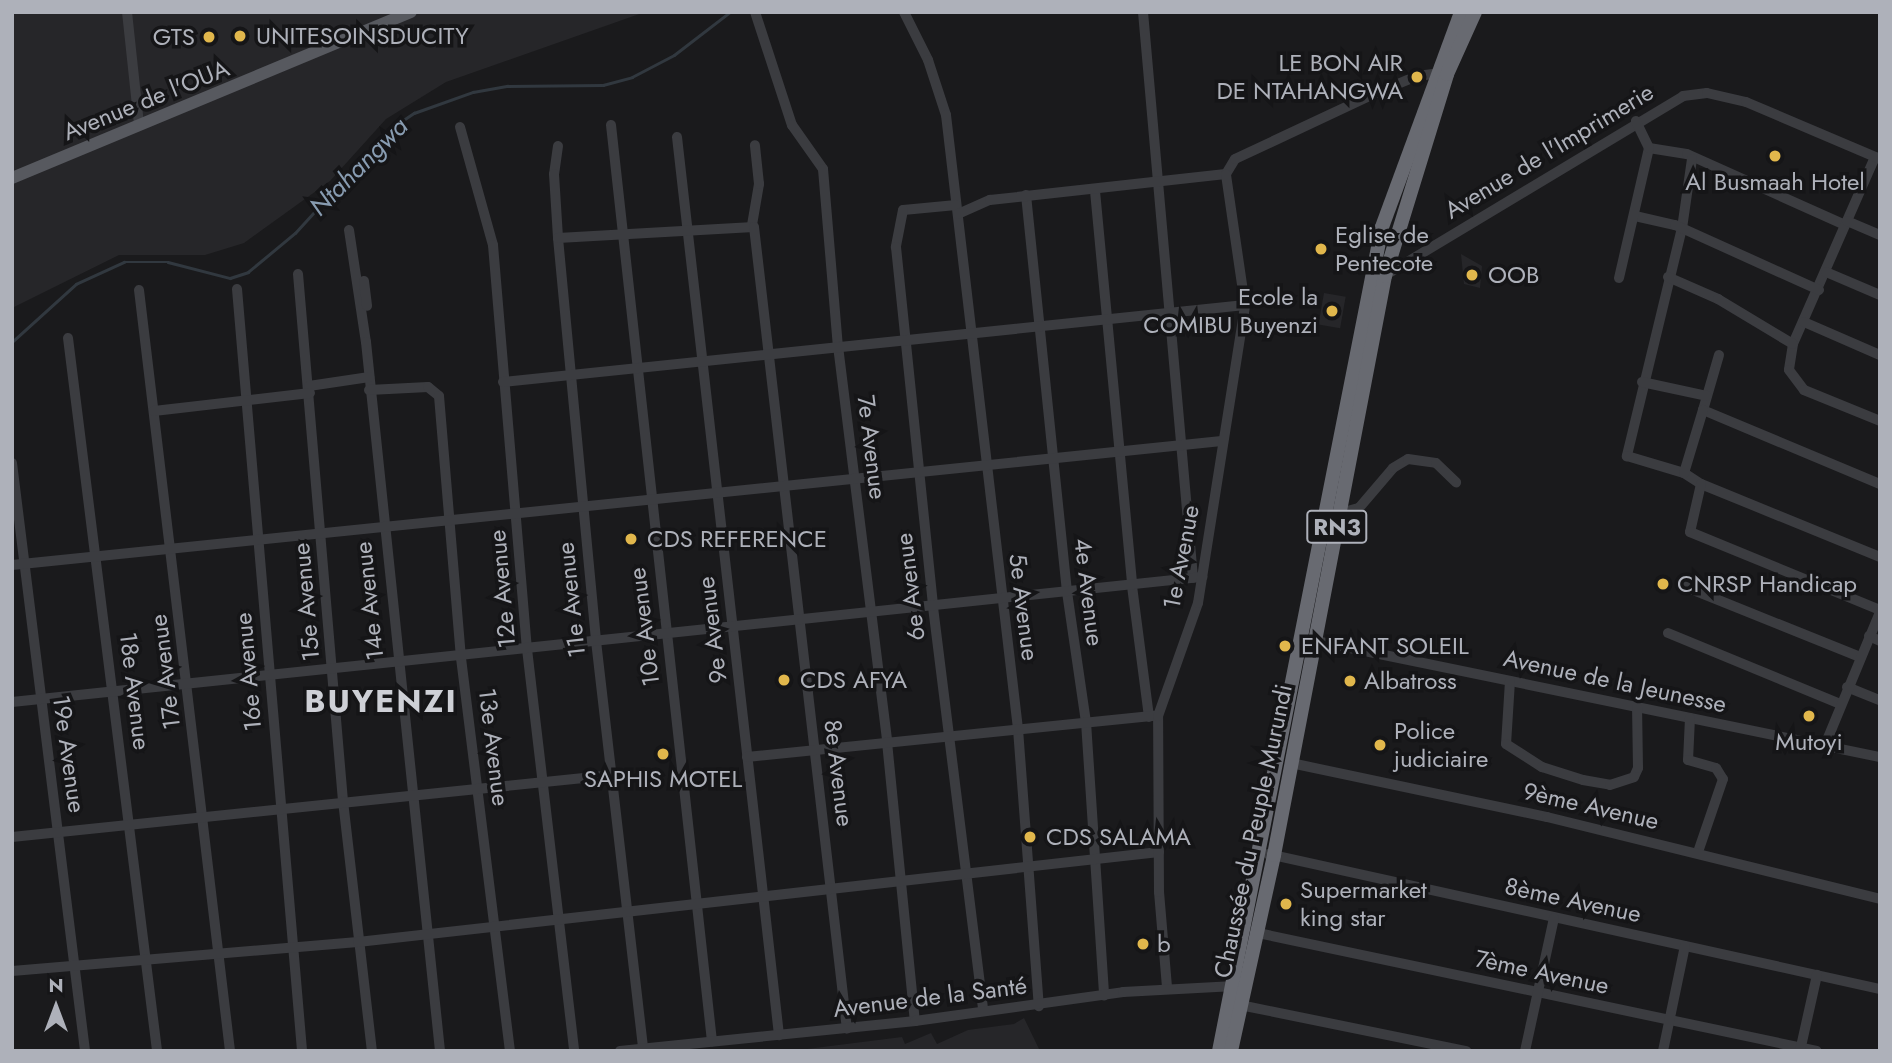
<!DOCTYPE html>
<html>
<head>
<meta charset="utf-8">
<style>
	body { margin:0 }
	#map { position:relative; width:1892px; height:1063px; overflow:hidden; background:#1a1a1c; font-family:Jost,sans-serif }
	div>[style] { position:absolute }
	[style*='--x'] { left:calc(var(--x)*1px); top:calc(var(--y)*1px); width:calc(var(--w)*1px); rotate:calc(var(--a)*1deg) }
	.built>* { inset:0; background:#262629; transform-origin:0 0 }
	.stream>* { height:2.5px; margin:-1.25px; padding:0 1.25px; transform-origin:1.25px; border-radius:1.25px; background:#31383f }
	.minor>* { height:10px; margin:-5px; padding:0 5px; transform-origin:5px; border-radius:5px; background:#3b3c40 }
	.major>* { height:12px; margin:-6px; padding:0 6px; transform-origin:6px; border-radius:6px; background:#57595f }
	.highway>* { height:14px; margin:-7px; padding:0 7px; transform-origin:7px; border-radius:7px; background:#686a71 }
	.dots>* { width:19px; height:19px; translate:-50% -50%; box-sizing:border-box; border:4px solid #151517; border-radius:50% }
	span { translate:-50% -50%; white-space:nowrap; text-align:center; line-height:1.15; -webkit-text-stroke:7px #151517; paint-order:stroke }
	.shield-label span { padding:2px 5px; background:#151517; border:2px solid; border-radius:5px; -webkit-text-stroke-width:0 }
	.shield-label { font-size:23px; color:#aeb1ba; font-weight:700 }
	.poi-label { font-size:24px; color:#aeb1ba }
	.left { translate:0 -50%; text-align:left }
	.right { translate:-100% -50%; text-align:right }
	.street-label { font-size:24px; color:#aeb1ba }
	.water-label { font-size:26px; color:#889cb1; font-style:italic }
	.district-label { font-size:32px; color:#ced0d6; font-weight:700; letter-spacing:2px }
	.frame { position:absolute; inset:0; border:14px solid #aeb1ba; pointer-events:none }
	.north { position:absolute; left:21px; top:972px; width:70px; height:70px; -webkit-text-stroke:5px #151517; paint-order:stroke; rotate:0deg; font-size:19px; font-weight:700; line-height:28px; text-align:center; color:#aeb1ba }
	.north::after { content:''; display:block; margin:auto; width:24px; height:32px; background:#aeb1ba; clip-path:polygon(50% 0,100% 100%,50% 72%,0 100%) }
</style>
</head>
<body>
<div id="map">
	<div class="built">
		<i style="clip-path:polygon(12px 12px,645px 12px,446px 82px,386px 119px,330px 181px,244px 243px,205px 255px,119px 255px,12px 308px)"></i>
		<i style="clip-path:polygon(1461px 254px,1482px 266px,1480px 288px,1464px 284px)"></i>
		<i style="left:1324px;top:293px;width:22px;height:32px;rotate:10deg"></i>
		<i style="clip-path:polygon(1024px 1018px,1040px 1051px,791px 1051px,902px 1037px,905px 1044px,931px 1033px,937px 1044px,968px 1030px,1014px 1024px)"></i>
	</div>
	<div class="stream">
		<i style="--x:12;--y:342;--w:86;--a:-42.2"></i>
		<i style="--x:76;--y:284;--w:53;--a:-24.6"></i>
		<i style="--x:124;--y:262;--w:44;--a:0"></i>
		<i style="--x:168;--y:262;--w:64;--a:14.5"></i>
		<i style="--x:230;--y:278;--w:19;--a:-18"></i>
		<i style="--x:248;--y:272;--w:61;--a:-39.7"></i>
		<i style="--x:295;--y:233;--w:141;--a:-47.6"></i>
		<i style="--x:390;--y:129;--w:29;--a:-34"></i>
		<i style="--x:414;--y:113;--w:63;--a:-19.6"></i>
		<i style="--x:473;--y:92;--w:35;--a:-10"></i>
		<i style="--x:507;--y:86;--w:96;--a:-0.6"></i>
		<i style="--x:603;--y:85;--w:30;--a:-15"></i>
		<i style="--x:632;--y:77;--w:47;--a:-27.6"></i>
		<i style="--x:674;--y:55;--w:71;--a:-37.5"></i>
	</div>
	<div class="minor">
		<i style="--x:127;--y:12;--w:114;--a:83.9"></i>
		<i style="--x:755;--y:12;--w:119;--a:71.9"></i>
		<i style="--x:792;--y:125;--w:54;--a:54.8"></i>
		<i style="--x:823;--y:169;--w:178;--a:85.2"></i>
		<i style="--x:838;--y:346;--w:399;--a:82.9"></i>
		<i style="--x:887;--y:742;--w:280;--a:84.3"></i>
		<i style="--x:904;--y:12;--w:54;--a:63.4"></i>
		<i style="--x:928;--y:60;--w:58;--a:71.9"></i>
		<i style="--x:946;--y:115;--w:618;--a:83.31"></i>
		<i style="--x:1018;--y:729;--w:278;--a:85.7"></i>
		<i style="--x:1143;--y:12;--w:568;--a:84.95"></i>
		<i style="--x:611;--y:125;--w:922;--a:83.71"></i>
		<i style="--x:460;--y:127;--w:123;--a:74.4"></i>
		<i style="--x:493;--y:245;--w:405;--a:85.2"></i>
		<i style="--x:527;--y:649;--w:405;--a:83.3"></i>
		<i style="--x:677;--y:137;--w:904;--a:83.52"></i>
		<i style="--x:558;--y:146;--w:28;--a:98"></i>
		<i style="--x:554;--y:174;--w:64;--a:86.4"></i>
		<i style="--x:558;--y:238;--w:405;--a:84.6"></i>
		<i style="--x:596;--y:641;--w:410;--a:83.4"></i>
		<i style="--x:1649;--y:148;--w:38;--a:9"></i>
		<i style="--x:1687;--y:154;--w:173;--a:24.2"></i>
		<i style="--x:1875;--y:157;--w:204;--a:113.7"></i>
		<i style="--x:1793;--y:344;--w:26;--a:99"></i>
		<i style="--x:1789;--y:370;--w:25;--a:53"></i>
		<i style="--x:1804;--y:390;--w:82;--a:22.2"></i>
		<i style="--x:1692;--y:159;--w:70;--a:98.2"></i>
		<i style="--x:1682;--y:228;--w:235;--a:103.6"></i>
		<i style="--x:1627;--y:456;--w:59;--a:16.6"></i>
		<i style="--x:1684;--y:473;--w:20;--a:33"></i>
		<i style="--x:1701;--y:484;--w:193;--a:22.2"></i>
		<i style="--x:1095;--y:191;--w:397;--a:84.6"></i>
		<i style="--x:1132;--y:586;--w:132;--a:82.6"></i>
		<i style="--x:1026;--y:195;--w:399;--a:84.1"></i>
		<i style="--x:1067;--y:592;--w:131;--a:81.7"></i>
		<i style="--x:1086;--y:722;--w:274;--a:86.2"></i>
		<i style="--x:956;--y:205;--w:53;--a:174.6"></i>
		<i style="--x:903;--y:210;--w:38;--a:101"></i>
		<i style="--x:896;--y:247;--w:362;--a:84.1"></i>
		<i style="--x:933;--y:607;--w:407;--a:82.9"></i>
		<i style="--x:958;--y:214;--w:35;--a:-24"></i>
		<i style="--x:990;--y:200;--w:237;--a:-6.3"></i>
		<i style="--x:1226;--y:174;--w:17;--a:-59"></i>
		<i style="--x:1235;--y:159;--w:156;--a:-25.1"></i>
		<i style="--x:1376;--y:93;--w:44;--a:-22.5"></i>
		<i style="--x:1417;--y:76;--w:26;--a:-7"></i>
		<i style="--x:1635;--y:216;--w:41;--a:12.7"></i>
		<i style="--x:1675;--y:225;--w:158;--a:24.3"></i>
		<i style="--x:1847;--y:221;--w:36;--a:23"></i>
		<i style="--x:752;--y:225;--w:42;--a:-80.3"></i>
		<i style="--x:759;--y:184;--w:39;--a:-96"></i>
		<i style="--x:349;--y:230;--w:113;--a:81.4"></i>
		<i style="--x:366;--y:342;--w:713;--a:84.04"></i>
		<i style="--x:558;--y:238;--w:196;--a:-3.2"></i>
		<i style="--x:754;--y:227;--w:807;--a:83.39"></i>
		<i style="--x:1826;--y:272;--w:59;--a:23.1"></i>
		<i style="--x:298;--y:274;--w:529;--a:85.12"></i>
		<i style="--x:343;--y:801;--w:252;--a:83.4"></i>
		<i style="--x:1384;--y:276;--w:349;--a:-31"></i>
		<i style="--x:1683;--y:96;--w:24;--a:-7"></i>
		<i style="--x:1707;--y:93;--w:40;--a:13"></i>
		<i style="--x:1746;--y:102;--w:146;--a:23"></i>
		<i style="--x:1668;--y:277;--w:55;--a:23.7"></i>
		<i style="--x:1718;--y:299;--w:87;--a:31"></i>
		<i style="--x:1619;--y:278;--w:133;--a:-77"></i>
		<i style="--x:1649;--y:148;--w:30;--a:-116"></i>
		<i style="--x:364;--y:281;--w:25;--a:83"></i>
		<i style="--x:237;--y:289;--w:765;--a:85.12"></i>
		<i style="--x:139;--y:290;--w:766;--a:83.18"></i>
		<i style="--x:1804;--y:322;--w:83;--a:23.5"></i>
		<i style="--x:68;--y:338;--w:719;--a:82.88"></i>
		<i style="--x:1719;--y:355;--w:57;--a:106.2"></i>
		<i style="--x:1703;--y:410;--w:192;--a:22.7"></i>
		<i style="--x:503;--y:382;--w:746;--a:-5.92"></i>
		<i style="--x:1642;--y:382;--w:66;--a:12.2"></i>
		<i style="--x:309;--y:386;--w:61;--a:-8.5"></i>
		<i style="--x:369;--y:390;--w:59;--a:-2.9"></i>
		<i style="--x:428;--y:387;--w:14;--a:39"></i>
		<i style="--x:439;--y:396;--w:263;--a:85.2"></i>
		<i style="--x:461;--y:658;--w:396;--a:82.9"></i>
		<i style="--x:154;--y:411;--w:157;--a:-6.6"></i>
		<i style="--x:12;--y:463;--w:593;--a:82.92"></i>
		<i style="--x:1684;--y:473;--w:66;--a:-73.2"></i>
		<i style="--x:1701;--y:484;--w:49;--a:102.9"></i>
		<i style="--x:1690;--y:532;--w:205;--a:22.3"></i>
		<i style="--x:1340;--y:513;--w:20;--a:-15"></i>
		<i style="--x:1359;--y:508;--w:52;--a:-49.6"></i>
		<i style="--x:1393;--y:468;--w:17;--a:-31"></i>
		<i style="--x:1408;--y:459;--w:28;--a:8"></i>
		<i style="--x:1436;--y:463;--w:28;--a:44"></i>
		<i style="--x:12;--y:565;--w:1216;--a:-5.85"></i>
		<i style="--x:1681;--y:585;--w:193;--a:21.9"></i>
		<i style="--x:1668;--y:633;--w:186;--a:22.4"></i>
		<i style="--x:1869;--y:636;--w:12;--a:24"></i>
		<i style="--x:1311;--y:640;--w:581;--a:11.62"></i>
		<i style="--x:1510;--y:681;--w:63;--a:93.6"></i>
		<i style="--x:1506;--y:744;--w:43;--a:32.6"></i>
		<i style="--x:1542;--y:767;--w:43;--a:17.6"></i>
		<i style="--x:1583;--y:780;--w:27;--a:10"></i>
		<i style="--x:1610;--y:785;--w:25;--a:-18"></i>
		<i style="--x:1634;--y:777;--w:10;--a:-66"></i>
		<i style="--x:1638;--y:768;--w:61;--a:-90.9"></i>
		<i style="--x:1847;--y:687;--w:35;--a:22"></i>
		<i style="--x:12;--y:702;--w:1197;--a:-6"></i>
		<i style="--x:1690;--y:718;--w:42;--a:92.7"></i>
		<i style="--x:1688;--y:760;--w:29;--a:16"></i>
		<i style="--x:1716;--y:768;--w:13;--a:58"></i>
		<i style="--x:1723;--y:779;--w:77;--a:108.9"></i>
		<i style="--x:1825;--y:745;--w:144;--a:-67.5"></i>
		<i style="--x:747;--y:757;--w:409;--a:-5.8"></i>
		<i style="--x:1291;--y:763;--w:262;--a:11.9"></i>
		<i style="--x:1547;--y:817;--w:343;--a:13.8"></i>
		<i style="--x:12;--y:837;--w:604;--a:-5.89"></i>
		<i style="--x:1268;--y:854;--w:627;--a:12.44"></i>
		<i style="--x:1258;--y:933;--w:571;--a:11.92"></i>
		<i style="--x:12;--y:971;--w:347;--a:-4.8"></i>
		<i style="--x:358;--y:942;--w:806;--a:-6.41"></i>
		<i style="--x:1167;--y:987;--w:95;--a:-94.8"></i>
		<i style="--x:1159;--y:892;--w:176;--a:-90.3"></i>
		<i style="--x:1158;--y:716;--w:120;--a:-70.5"></i>
		<i style="--x:1198;--y:603;--w:302;--a:-81"></i>
		<i style="--x:1245;--y:305;--w:132;--a:-98.3"></i>
		<i style="--x:1240;--y:1005;--w:231;--a:11.5"></i>
		<i style="--x:620;--y:1051;--w:297;--a:-5.8"></i>
		<i style="--x:915;--y:1021;--w:210;--a:-7.9"></i>
		<i style="--x:1123;--y:992;--w:112;--a:-3.1"></i>
		<i style="--x:1525;--y:1051;--w:136;--a:-77.7"></i>
		<i style="--x:1663;--y:1051;--w:107;--a:-78.2"></i>
		<i style="--x:1800;--y:1051;--w:78;--a:-77.4"></i>
	</div>
	<div class="major">
		<i style="--x:12;--y:178;--w:432;--a:-22.6"></i>
	</div>
	<div class="highway">
		<i style="--x:1219;--y:1051;--w:840;--a:-78.81"></i>
		<i style="--x:1382;--y:227;--w:229;--a:-69.8"></i>
		<i style="--x:1231;--y:1051;--w:201;--a:-77.6"></i>
		<i style="--x:1274;--y:855;--w:590;--a:-79.15"></i>
		<i style="--x:1385;--y:276;--w:211;--a:-72.9"></i>
		<i style="--x:1447;--y:74;--w:68;--a:-65.7"></i>
	</div>
	<div class="dots">
		<i style="left:240px;top:36px;background:#e1b74c"></i>
		<i style="left:209px;top:37px;background:#e1b74c"></i>
		<i style="left:1417px;top:77px;background:#e1b74c"></i>
		<i style="left:1775px;top:156px;background:#e1b74c"></i>
		<i style="left:1321px;top:249px;background:#e1b74c"></i>
		<i style="left:1472px;top:275px;background:#e1b74c"></i>
		<i style="left:1332px;top:311px;background:#e1b74c"></i>
		<i style="left:631px;top:539px;background:#e1b74c"></i>
		<i style="left:1663px;top:584px;background:#e1b74c"></i>
		<i style="left:1285px;top:646px;background:#e1b74c"></i>
		<i style="left:784px;top:680px;background:#e1b74c"></i>
		<i style="left:1350px;top:681px;background:#e1b74c"></i>
		<i style="left:1809px;top:716px;background:#e1b74c"></i>
		<i style="left:1380px;top:745px;background:#e1b74c"></i>
		<i style="left:663px;top:754px;background:#e1b74c"></i>
		<i style="left:1030px;top:837px;background:#e1b74c"></i>
		<i style="left:1286px;top:904px;background:#e1b74c"></i>
		<i style="left:1143px;top:944px;background:#e1b74c"></i>
	</div>
	<div class="shield-label">
		<span style="left:1337px;top:527px">RN3</span>
	</div>
	<div class="poi-label">
		<span class="left" style="left:256px;top:36px">UNITESOINSDUCITY</span>
		<span class="right" style="left:195px;top:37px">GTS</span>
		<span class="right" style="left:1403px;top:77px">LE BON AIR<br>DE NTAHANGWA</span>
		<span style="left:1775px;top:182px">Al Busmaah Hotel</span>
		<span class="left" style="left:1335px;top:249px">Eglise de<br>Pentecote</span>
		<span class="left" style="left:1488px;top:275px">OOB</span>
		<span class="right" style="left:1318px;top:311px">Ecole la<br>COMIBU Buyenzi</span>
		<span class="left" style="left:647px;top:539px">CDS REFERENCE</span>
		<span class="left" style="left:1677px;top:584px">CNRSP Handicap</span>
		<span class="left" style="left:1301px;top:646px">ENFANT SOLEIL</span>
		<span class="left" style="left:800px;top:680px">CDS AFYA</span>
		<span class="left" style="left:1364px;top:681px">Albatross</span>
		<span class="left" style="left:1394px;top:745px">Police<br>judiciaire</span>
		<span style="left:1809px;top:742px">Mutoyi</span>
		<span style="left:663px;top:779px">SAPHIS MOTEL</span>
		<span class="left" style="left:1046px;top:837px">CDS SALAMA</span>
		<span class="left" style="left:1300px;top:904px">Supermarket<br>king star</span>
		<span class="left" style="left:1157px;top:944px">b</span>
	</div>
	<div class="street-label">
		<span style="left:146px;top:100px;rotate:-22deg">Avenue de l'OUA</span>
		<span style="left:1549px;top:151px;rotate:-31deg">Avenue de l'Imprimerie</span>
		<span style="left:872px;top:447px;rotate:83deg">7e Avenue</span>
		<span style="left:1181px;top:557px;rotate:-79deg">1e Avenue</span>
		<span style="left:910px;top:587px;rotate:-97deg">6e Avenue</span>
		<span style="left:502px;top:589px;rotate:-95deg">12e Avenue</span>
		<span style="left:1089px;top:592px;rotate:83deg">4e Avenue</span>
		<span style="left:571px;top:600px;rotate:-96deg">11e Avenue</span>
		<span style="left:369px;top:601px;rotate:-96deg">14e Avenue</span>
		<span style="left:306px;top:602px;rotate:-95deg">15e Avenue</span>
		<span style="left:1024px;top:607px;rotate:83deg">5e Avenue</span>
		<span style="left:644px;top:627px;rotate:-97deg">10e Avenue</span>
		<span style="left:712px;top:630px;rotate:-97deg">9e Avenue</span>
		<span style="left:165px;top:672px;rotate:-97deg">17e Avenue</span>
		<span style="left:248px;top:672px;rotate:-95deg">16e Avenue</span>
		<span style="left:1615px;top:681px;rotate:12deg">Avenue de la Jeunesse</span>
		<span style="left:135px;top:691px;rotate:83deg">18e Avenue</span>
		<span style="left:494px;top:747px;rotate:83deg">13e Avenue</span>
		<span style="left:69px;top:754px;rotate:82deg">19e Avenue</span>
		<span style="left:839px;top:773px;rotate:83deg">8e Avenue</span>
		<span style="left:1591px;top:806px;rotate:13deg">9ème Avenue</span>
		<span style="left:1253px;top:831px;rotate:-78deg">Chaussée du Peuple Murundi</span>
		<span style="left:1573px;top:900px;rotate:12deg">8ème Avenue</span>
		<span style="left:1542px;top:972px;rotate:12deg">7ème Avenue</span>
		<span style="left:930px;top:997px;rotate:-7deg">Avenue de la Santé</span>
	</div>
	<div class="water-label">
		<span style="left:359px;top:167px;rotate:-45deg">Ntahangwa</span>
	</div>
	<div class="district-label">
		<span style="left:381px;top:701px">BUYENZI</span>
	</div>
	<div class="frame"></div>
	<div class="north">N</div>
</div>
</body>
</html>
